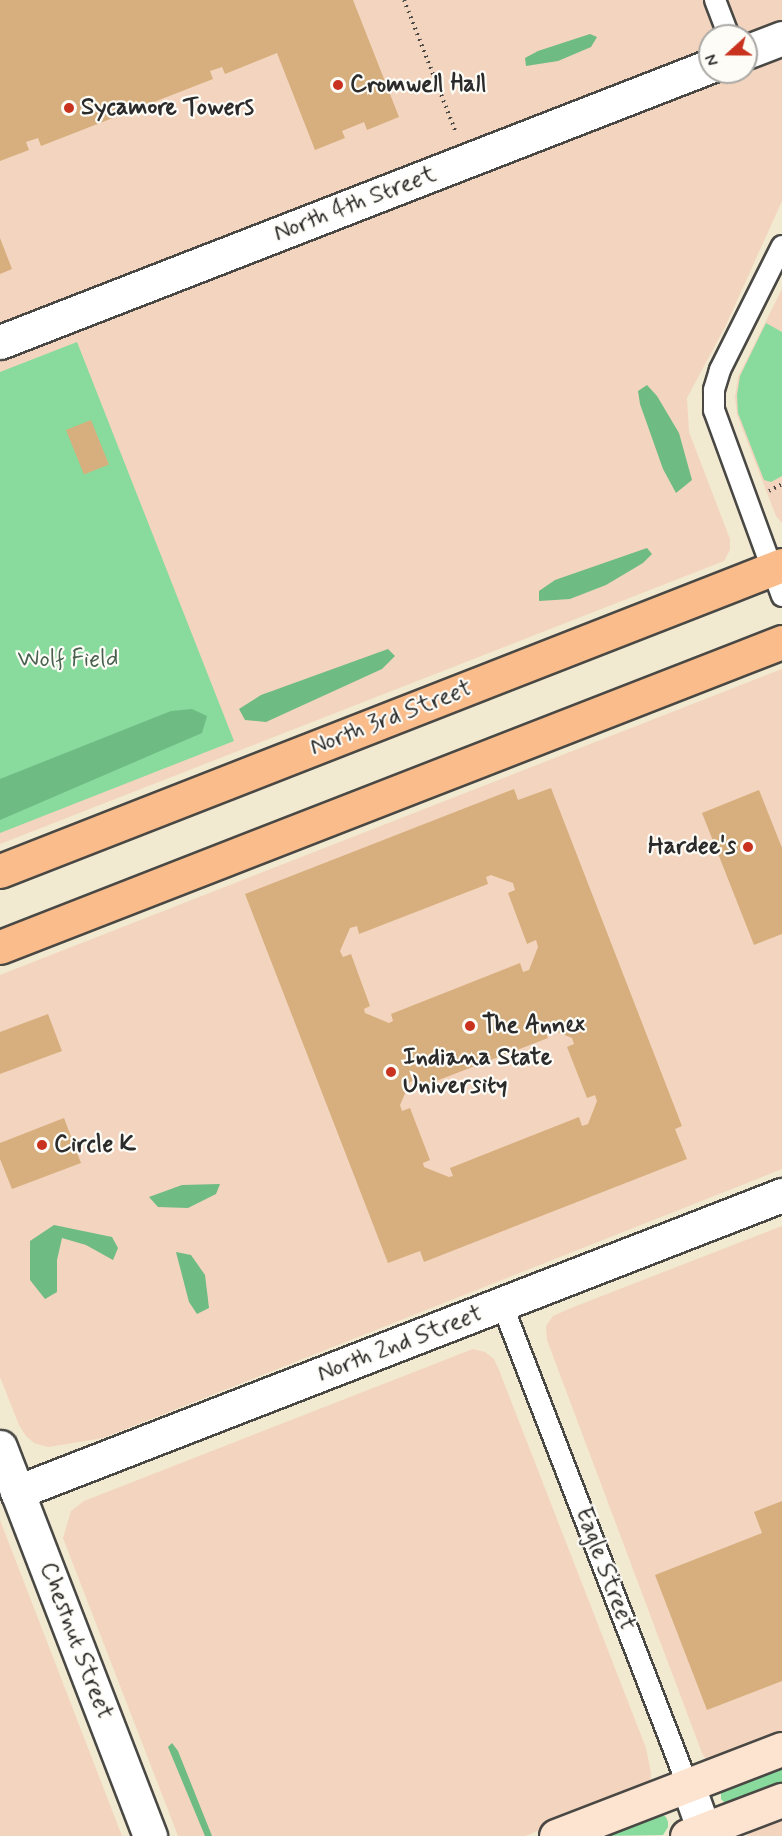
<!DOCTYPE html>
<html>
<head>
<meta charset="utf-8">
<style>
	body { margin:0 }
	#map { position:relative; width:782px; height:1836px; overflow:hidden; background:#f2e9d1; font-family:Mynerve,sans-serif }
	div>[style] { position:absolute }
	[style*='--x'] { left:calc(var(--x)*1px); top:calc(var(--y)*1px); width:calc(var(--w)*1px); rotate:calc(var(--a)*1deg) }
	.built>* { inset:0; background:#f3d4be }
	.green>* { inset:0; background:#88db9c }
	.forest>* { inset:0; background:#6ebb84 }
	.building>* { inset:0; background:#d7af7e; transform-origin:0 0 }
	.path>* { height:4px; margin-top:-2px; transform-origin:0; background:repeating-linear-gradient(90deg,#494844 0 1.5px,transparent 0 6px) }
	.roads { filter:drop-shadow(2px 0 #494844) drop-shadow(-2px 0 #494844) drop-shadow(0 2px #494844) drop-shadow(0 -2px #494844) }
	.lane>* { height:20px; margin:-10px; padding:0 10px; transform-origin:10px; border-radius:10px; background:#fff }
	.street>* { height:33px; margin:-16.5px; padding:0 16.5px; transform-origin:16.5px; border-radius:16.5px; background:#fff }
	.secondary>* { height:33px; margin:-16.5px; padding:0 16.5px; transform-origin:16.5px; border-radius:16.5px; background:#fde4d0 }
	.highway>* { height:33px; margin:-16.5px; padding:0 16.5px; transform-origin:16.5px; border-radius:16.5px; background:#f9bc8a }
	.dots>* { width:16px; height:16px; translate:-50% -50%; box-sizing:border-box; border:3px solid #fdfcf7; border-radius:50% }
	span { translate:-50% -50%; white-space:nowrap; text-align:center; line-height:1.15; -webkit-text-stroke:4.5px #fdfcf7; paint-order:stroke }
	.poi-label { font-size:24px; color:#2b2b2b; font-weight:700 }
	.left { translate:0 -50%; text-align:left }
	.right { translate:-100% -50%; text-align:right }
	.street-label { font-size:24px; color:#2b2b2b }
	.park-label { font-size:24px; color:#47604d }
	.north { position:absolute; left:698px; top:24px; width:60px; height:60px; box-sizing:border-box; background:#fdfcf7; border:2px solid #a9a8a5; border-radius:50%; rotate:249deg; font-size:16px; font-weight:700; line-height:24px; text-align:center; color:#2b2b2b }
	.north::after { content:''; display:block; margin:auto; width:21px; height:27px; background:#c8321e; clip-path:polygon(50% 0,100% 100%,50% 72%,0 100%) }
</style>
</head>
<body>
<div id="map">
	<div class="built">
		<i style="clip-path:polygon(0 0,782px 0,782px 29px,746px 36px,710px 36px,710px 58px,691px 66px,677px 60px,489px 133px,481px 146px,425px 159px,0 323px)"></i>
		<i style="clip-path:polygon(782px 47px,782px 201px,726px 325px,687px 398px,689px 432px,730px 539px,730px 550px,724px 561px,0 844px,0 351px,717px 72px,746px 72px,746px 61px)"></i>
		<i style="clip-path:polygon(782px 289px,782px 523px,776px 516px,737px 415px,735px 397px,738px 377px)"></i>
		<i style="clip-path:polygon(782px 669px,782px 1169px,103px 1438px,48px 1447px,34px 1443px,26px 1436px,19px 1425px,0 1377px,0 975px)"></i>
		<i style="clip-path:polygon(782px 1226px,782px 1736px,712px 1760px,705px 1758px,702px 1753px,547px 1340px,546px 1326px,553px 1316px,571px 1308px)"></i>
		<i style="clip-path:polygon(473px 1349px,485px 1352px,494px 1359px,499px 1370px,646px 1748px,651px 1773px,650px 1783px,645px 1789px,525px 1836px,178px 1836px,63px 1538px,71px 1511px,84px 1501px)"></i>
		<i style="clip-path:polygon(0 1520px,122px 1836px,0 1836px)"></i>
		<i style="clip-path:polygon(782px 1816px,782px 1836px,747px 1836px,753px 1827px)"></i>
	</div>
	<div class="green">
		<i style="clip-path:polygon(766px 323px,782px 332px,782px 476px,771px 482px,764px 480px,738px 413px,737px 395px,740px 376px)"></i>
		<i style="clip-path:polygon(77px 342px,234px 741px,0 833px,0 372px)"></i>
		<i style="clip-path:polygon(782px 1765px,782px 1786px,726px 1804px,721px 1799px,721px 1792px,727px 1787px)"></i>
		<i style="clip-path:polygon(659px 1813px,666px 1817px,668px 1822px,668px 1827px,663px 1835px,600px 1836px)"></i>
	</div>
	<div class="forest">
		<i style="clip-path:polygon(590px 34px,597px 37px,591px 47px,558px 61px,526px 66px,525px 58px,538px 51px)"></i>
		<i style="clip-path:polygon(647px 385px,657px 396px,679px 433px,692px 480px,676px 493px,663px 469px,640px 404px,638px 391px)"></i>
		<i style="clip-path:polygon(647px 548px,652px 554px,643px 563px,606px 585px,570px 599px,539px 601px,539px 591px,555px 580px)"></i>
		<i style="clip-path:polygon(388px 649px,395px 656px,382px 669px,266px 722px,245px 720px,239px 709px,261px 695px)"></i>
		<i style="clip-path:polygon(192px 709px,207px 716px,202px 733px,0 820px,0 779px,171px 711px)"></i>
		<i style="clip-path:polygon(220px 1184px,216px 1194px,188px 1208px,158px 1207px,149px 1197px,182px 1185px)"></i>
		<i style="clip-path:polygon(54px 1225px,112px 1237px,118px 1248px,113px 1260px,86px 1245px,62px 1238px,57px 1260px,57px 1292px,45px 1299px,30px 1280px,30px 1241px)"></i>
		<i style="clip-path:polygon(176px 1252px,191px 1255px,205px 1275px,209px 1308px,197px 1314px,189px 1302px)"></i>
		<i style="clip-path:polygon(172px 1743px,178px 1751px,212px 1836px,205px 1836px,168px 1747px)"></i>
	</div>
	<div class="building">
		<i style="clip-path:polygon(0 0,353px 0,399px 117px,367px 130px,364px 122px,342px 131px,345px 138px,315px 150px,277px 53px,225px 74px,222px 67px,210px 71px,213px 79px,41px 146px,38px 138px,26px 142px,29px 150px,0 161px)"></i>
		<i style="clip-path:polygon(0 238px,12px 269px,0 274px)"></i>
		<i style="left:91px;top:420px;width:48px;height:27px;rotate:68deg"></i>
		<i style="clip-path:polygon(evenodd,551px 788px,682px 1126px,675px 1129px,687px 1159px,424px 1262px,420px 1251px,388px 1263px,245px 894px,514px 789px,518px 800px,551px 788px,491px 875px,513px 883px,515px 890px,508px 893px,527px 944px,536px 940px,538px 947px,529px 970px,523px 972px,520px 963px,391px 1014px,393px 1021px,389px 1023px,365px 1013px,364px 1009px,370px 1006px,351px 954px,343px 957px,340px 951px,350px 928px,357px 926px,359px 934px,488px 884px,486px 877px,491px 875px,551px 788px,550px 1029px,572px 1038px,574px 1044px,567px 1047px,587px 1098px,595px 1095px,597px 1101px,588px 1124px,582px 1126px,579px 1117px,450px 1168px,453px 1176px,449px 1177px,424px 1167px,423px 1163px,430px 1160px,410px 1108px,402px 1111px,400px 1105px,410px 1082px,416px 1080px,418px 1088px,548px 1038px,545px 1031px,550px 1029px)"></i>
		<i style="clip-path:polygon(759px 790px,782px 848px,782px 934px,754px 945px,702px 813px)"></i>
		<i style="clip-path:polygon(48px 1014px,62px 1051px,0 1074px,0 1032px)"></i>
		<i style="clip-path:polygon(64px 1118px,81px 1163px,12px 1189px,0 1159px,0 1143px)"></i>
		<i style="clip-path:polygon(782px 1501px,782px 1681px,707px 1710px,655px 1575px,762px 1533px,754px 1512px)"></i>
	</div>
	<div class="path">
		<i style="--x:404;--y:0;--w:140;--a:68.6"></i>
		<i style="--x:769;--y:491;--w:15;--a:-28"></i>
	</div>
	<div class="roads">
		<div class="lane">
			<i style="--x:715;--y:0;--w:39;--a:69"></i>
			<i style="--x:782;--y:246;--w:139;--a:116.6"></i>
			<i style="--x:720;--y:370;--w:21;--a:107"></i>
			<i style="--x:714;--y:390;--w:20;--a:90"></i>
			<i style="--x:714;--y:410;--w:198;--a:69.9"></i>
			<i style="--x:502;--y:1304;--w:517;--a:68.9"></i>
		</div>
		<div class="street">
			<i style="--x:746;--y:52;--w:39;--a:-21"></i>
			<i style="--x:0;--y:342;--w:762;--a:-21.24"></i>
			<i style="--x:0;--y:1447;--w:417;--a:68.9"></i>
			<i style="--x:17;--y:1492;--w:821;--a:-21.22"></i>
			<i style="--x:688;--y:1786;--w:53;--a:70.2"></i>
		</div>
		<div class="secondary">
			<i style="--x:556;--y:1836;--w:242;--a:-21.1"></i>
			<i style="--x:687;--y:1836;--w:102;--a:-20.8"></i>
		</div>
		<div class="highway">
			<i style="--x:0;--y:871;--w:840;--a:-21.37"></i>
			<i style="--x:0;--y:947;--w:839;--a:-21.31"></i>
		</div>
	</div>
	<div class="dots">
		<i style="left:338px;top:85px;background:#c8321e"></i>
		<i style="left:69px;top:108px;background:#c8321e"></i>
		<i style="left:748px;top:847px;background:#c8321e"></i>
		<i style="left:470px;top:1026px;background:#c8321e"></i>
		<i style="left:391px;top:1072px;background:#c8321e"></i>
		<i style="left:42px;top:1145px;background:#c8321e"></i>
	</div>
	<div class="poi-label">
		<span class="left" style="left:350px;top:85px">Cromwell Hall</span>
		<span class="left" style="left:81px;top:108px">Sycamore Towers</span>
		<span class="right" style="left:736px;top:847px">Hardee's</span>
		<span class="left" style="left:482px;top:1026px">The Annex</span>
		<span class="left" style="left:403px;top:1072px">Indiana State<br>University</span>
		<span class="left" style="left:54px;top:1145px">Circle K</span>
	</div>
	<div class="street-label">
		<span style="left:355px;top:204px;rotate:-21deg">North 4th Street</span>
		<span style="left:391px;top:718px;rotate:-21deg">North 3rd Street</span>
		<span style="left:400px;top:1344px;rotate:-21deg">North 2nd Street</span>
		<span style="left:605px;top:1569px;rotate:69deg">Eagle Street</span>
		<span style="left:76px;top:1641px;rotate:69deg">Chestnut Street</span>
	</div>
	<div class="park-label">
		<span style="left:68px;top:660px">Wolf Field</span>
	</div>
	<div class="north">N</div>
</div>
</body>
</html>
